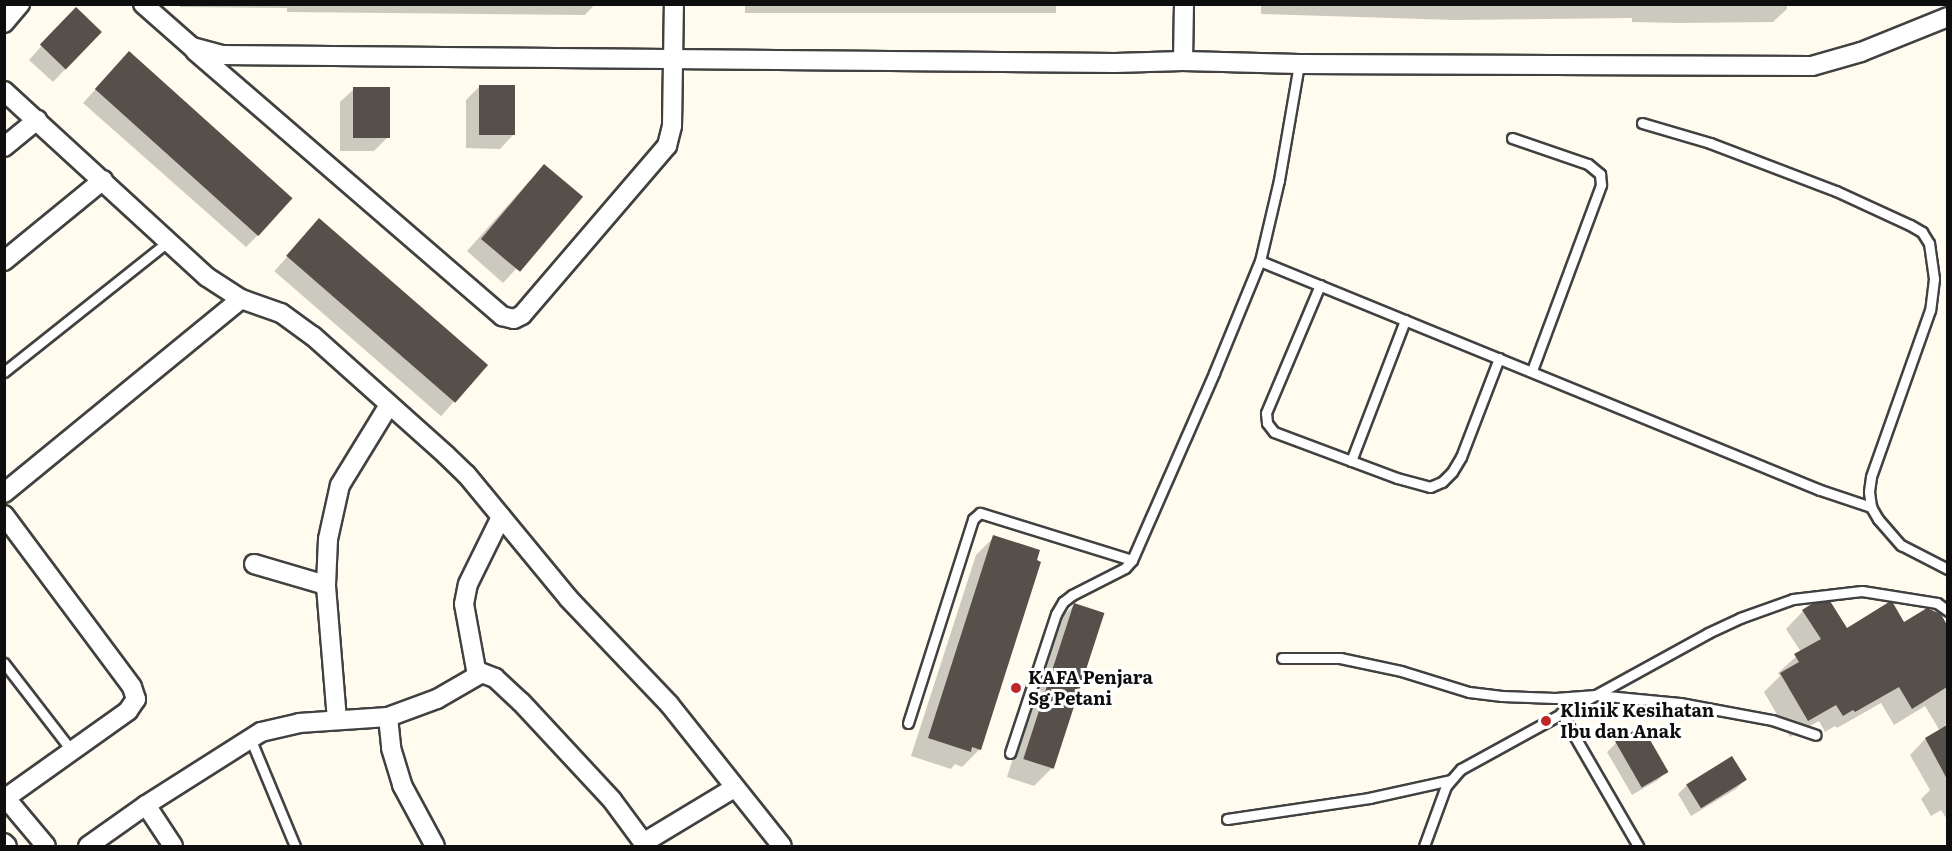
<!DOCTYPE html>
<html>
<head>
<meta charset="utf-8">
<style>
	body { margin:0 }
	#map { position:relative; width:1952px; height:851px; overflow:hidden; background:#fffcef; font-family:Literata,serif }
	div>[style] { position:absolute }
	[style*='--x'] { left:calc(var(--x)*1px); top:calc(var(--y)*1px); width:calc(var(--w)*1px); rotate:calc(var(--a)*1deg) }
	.shadow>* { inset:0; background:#0003; transform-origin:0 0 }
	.building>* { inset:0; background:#564f4a; transform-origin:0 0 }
	.roads { filter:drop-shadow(2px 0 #414141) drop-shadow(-2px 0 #414141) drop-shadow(0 2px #414141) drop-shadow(0 -2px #414141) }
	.service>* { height:9px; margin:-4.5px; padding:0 4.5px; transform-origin:4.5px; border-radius:4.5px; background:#fff }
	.minor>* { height:18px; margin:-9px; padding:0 9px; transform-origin:9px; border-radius:9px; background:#fff }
	.dots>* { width:16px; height:16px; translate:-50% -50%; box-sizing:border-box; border:3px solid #fff; border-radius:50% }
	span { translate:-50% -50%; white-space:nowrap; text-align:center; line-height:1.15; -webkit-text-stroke:6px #fff; paint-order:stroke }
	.poi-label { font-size:18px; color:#0e0e0e; font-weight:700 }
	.left { translate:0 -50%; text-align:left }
	.frame { position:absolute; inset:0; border:6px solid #0e0e0e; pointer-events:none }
</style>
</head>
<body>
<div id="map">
	<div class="shadow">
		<i style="clip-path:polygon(180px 4px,595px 4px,585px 15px,287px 12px,287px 8px,180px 7px)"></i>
		<i style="left:745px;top:4px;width:311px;height:9px"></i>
		<i style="clip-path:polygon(1261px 4px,1787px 4px,1787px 9px,1773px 22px,1680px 23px,1632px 22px,1632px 18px,1454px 20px,1261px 14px)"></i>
		<i style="clip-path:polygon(62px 23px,100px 32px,53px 82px,29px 60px)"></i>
		<i style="clip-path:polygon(116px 67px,259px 234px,246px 247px,83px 103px)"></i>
		<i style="clip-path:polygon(480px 86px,513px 135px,500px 149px,466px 148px,466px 100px)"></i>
		<i style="clip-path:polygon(354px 89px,388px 137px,374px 151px,340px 151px,340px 102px)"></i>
		<i style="clip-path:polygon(531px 179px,516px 269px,503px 283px,467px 251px)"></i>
		<i style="left:319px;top:220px;width:221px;height:68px;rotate:41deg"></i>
		<i style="clip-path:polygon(994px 537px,980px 749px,962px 767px,955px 764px,951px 769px,911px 756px,976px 555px)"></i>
		<i style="clip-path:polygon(1074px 605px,1052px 768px,1034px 786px,1007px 777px,1056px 623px)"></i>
		<i style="clip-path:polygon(1927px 610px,1940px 615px,1948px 628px,1948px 723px,1945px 725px,1948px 727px,1948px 821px,1941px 810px,1931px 816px,1921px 799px,1930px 790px,1910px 755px,1925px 739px,1940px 731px,1925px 706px,1894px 725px,1881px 703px,1837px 728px,1835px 726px,1825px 732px,1819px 721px,1790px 737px,1764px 692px,1780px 676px,1778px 673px,1801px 652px,1786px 629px,1803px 611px,1846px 630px,1904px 624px)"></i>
		<i style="clip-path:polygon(1616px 743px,1667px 771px,1658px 780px,1632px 795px,1607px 752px)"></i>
		<i style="clip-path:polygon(1731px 758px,1745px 780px,1736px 789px,1691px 816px,1678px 794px,1687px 785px)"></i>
	</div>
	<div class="building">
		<i style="left:76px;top:7px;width:36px;height:52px;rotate:44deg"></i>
		<i style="left:129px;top:51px;width:220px;height:51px;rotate:42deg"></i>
		<i style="left:479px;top:85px;width:36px;height:50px"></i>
		<i style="left:353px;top:87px;width:37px;height:51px"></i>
		<i style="left:544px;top:164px;width:51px;height:98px;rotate:40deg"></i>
		<i style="left:319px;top:218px;width:224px;height:50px;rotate:41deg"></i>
		<i style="clip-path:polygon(993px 535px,1040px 550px,1037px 560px,1041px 562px,981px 750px,972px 747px,971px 752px,928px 738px)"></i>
		<i style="clip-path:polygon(1830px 601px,1847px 628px,1889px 602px,1893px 603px,1904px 622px,1927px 608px,1941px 614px,1947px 625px,1947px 687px,1912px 709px,1899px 687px,1855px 712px,1853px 710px,1843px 716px,1836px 705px,1808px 721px,1780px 673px,1799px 662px,1794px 654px,1821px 639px,1802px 610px,1813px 603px)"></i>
		<i style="left:1074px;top:603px;width:32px;height:164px;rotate:18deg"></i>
		<i style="clip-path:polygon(1947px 725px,1947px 779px,1925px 738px)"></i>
		<i style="left:1642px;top:726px;width:53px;height:31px;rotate:60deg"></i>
		<i style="left:1732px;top:756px;width:28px;height:54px;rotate:58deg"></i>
	</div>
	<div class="roads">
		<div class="service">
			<i style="--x:1642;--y:123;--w:71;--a:16.4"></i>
			<i style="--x:1710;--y:143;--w:135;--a:20.9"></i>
			<i style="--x:1836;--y:191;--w:81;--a:24.7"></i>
			<i style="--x:1910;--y:225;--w:14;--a:30"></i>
			<i style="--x:1922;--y:232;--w:13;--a:58"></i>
			<i style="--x:1929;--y:243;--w:36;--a:82"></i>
			<i style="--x:1934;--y:279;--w:31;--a:97"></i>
			<i style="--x:1930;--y:310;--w:177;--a:109.5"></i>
			<i style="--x:1871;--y:477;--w:15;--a:98"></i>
			<i style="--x:1869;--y:492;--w:15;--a:82"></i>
			<i style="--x:1871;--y:507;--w:14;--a:60"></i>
			<i style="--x:1878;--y:519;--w:35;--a:49"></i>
			<i style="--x:1901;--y:545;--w:53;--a:27.1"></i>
			<i style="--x:1512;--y:138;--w:80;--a:18.9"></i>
			<i style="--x:1588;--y:164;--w:16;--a:40"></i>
			<i style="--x:1600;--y:174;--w:11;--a:85"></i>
			<i style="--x:1601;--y:185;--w:198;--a:110.4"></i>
			<i style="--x:1260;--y:261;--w:605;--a:22.24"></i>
			<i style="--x:1820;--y:490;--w:54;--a:18.4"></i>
			<i style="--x:1320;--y:285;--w:139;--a:112.9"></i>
			<i style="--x:1266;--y:413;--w:10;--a:84"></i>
			<i style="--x:1267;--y:423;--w:11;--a:52"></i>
			<i style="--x:1274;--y:432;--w:131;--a:20.5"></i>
			<i style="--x:1397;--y:478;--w:34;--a:15"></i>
			<i style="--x:1430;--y:487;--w:13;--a:-23"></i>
			<i style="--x:1442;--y:482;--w:14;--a:-45"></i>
			<i style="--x:1452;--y:472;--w:17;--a:-59"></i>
			<i style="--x:1461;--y:457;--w:106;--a:-69"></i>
			<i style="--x:4;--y:372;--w:212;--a:-38.5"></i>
			<i style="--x:1351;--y:461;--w:151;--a:-69"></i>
			<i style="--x:1282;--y:658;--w:58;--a:0"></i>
			<i style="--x:1340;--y:658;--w:62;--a:12"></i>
			<i style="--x:1401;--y:671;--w:71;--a:17.2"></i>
			<i style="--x:1469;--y:692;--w:33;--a:7"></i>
			<i style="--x:1502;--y:696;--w:53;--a:2.2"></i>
			<i style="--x:1555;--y:698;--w:41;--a:-4.2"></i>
			<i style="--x:1596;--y:695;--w:84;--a:5.4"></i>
			<i style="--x:1680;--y:703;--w:94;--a:10.5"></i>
			<i style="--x:1772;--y:720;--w:46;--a:18.8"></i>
			<i style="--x:4;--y:663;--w:111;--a:52.3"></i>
			<i style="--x:1561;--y:713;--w:154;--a:59.9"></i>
			<i style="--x:908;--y:723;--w:214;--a:-72.3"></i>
			<i style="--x:973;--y:519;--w:9;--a:-41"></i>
			<i style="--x:980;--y:513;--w:159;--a:17.2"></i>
			<i style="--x:250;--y:738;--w:117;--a:67.4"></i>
			<i style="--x:1010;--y:753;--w:146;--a:-71.7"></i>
			<i style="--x:1056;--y:614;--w:14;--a:-60"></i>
			<i style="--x:1063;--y:602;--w:11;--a:-38"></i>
			<i style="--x:1072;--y:595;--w:59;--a:-27"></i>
			<i style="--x:1125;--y:568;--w:11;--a:-49"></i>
			<i style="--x:1132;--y:560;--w:204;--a:-66.3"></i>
			<i style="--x:1214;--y:373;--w:121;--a:-67.7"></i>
			<i style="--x:1260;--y:261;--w:83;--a:-76.8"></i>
			<i style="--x:1279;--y:180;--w:118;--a:-80.2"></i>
			<i style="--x:1227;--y:819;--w:144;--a:-8.4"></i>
			<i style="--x:1369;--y:798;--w:83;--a:-12.5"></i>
			<i style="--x:1424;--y:846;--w:64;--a:-69.9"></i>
			<i style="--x:1446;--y:786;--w:23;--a:-49"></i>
			<i style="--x:1461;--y:769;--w:282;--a:-28.8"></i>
			<i style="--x:1708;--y:633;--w:35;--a:-25"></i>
			<i style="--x:1740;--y:618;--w:56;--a:-19.7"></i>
			<i style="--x:1793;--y:599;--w:69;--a:-6.6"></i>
			<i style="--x:1862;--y:591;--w:76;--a:9.1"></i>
			<i style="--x:1937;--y:603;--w:14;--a:36"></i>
		</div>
		<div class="minor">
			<i style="--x:143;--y:4;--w:65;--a:41.3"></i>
			<i style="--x:192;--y:47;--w:30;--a:15"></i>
			<i style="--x:221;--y:55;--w:894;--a:0.51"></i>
			<i style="--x:1115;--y:63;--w:68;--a:-1.7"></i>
			<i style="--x:1183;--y:61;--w:116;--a:1.5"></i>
			<i style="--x:1299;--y:64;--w:513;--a:0.22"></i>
			<i style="--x:1812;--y:66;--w:51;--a:-15.9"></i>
			<i style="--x:1861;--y:52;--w:94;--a:-21.9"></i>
			<i style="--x:4;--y:23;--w:25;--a:-50"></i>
			<i style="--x:195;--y:51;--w:406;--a:40.8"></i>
			<i style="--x:502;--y:316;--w:12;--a:14"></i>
			<i style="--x:514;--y:319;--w:9;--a:-27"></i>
			<i style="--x:522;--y:315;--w:223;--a:-49.4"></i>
			<i style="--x:667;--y:146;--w:21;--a:-76"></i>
			<i style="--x:672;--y:126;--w:122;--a:-89.1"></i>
			<i style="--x:1183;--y:61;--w:57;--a:-89"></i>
			<i style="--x:4;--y:91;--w:275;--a:42.5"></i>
			<i style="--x:207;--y:277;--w:40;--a:32.9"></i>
			<i style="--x:241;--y:299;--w:42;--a:19.3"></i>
			<i style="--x:281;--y:313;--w:39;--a:36"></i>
			<i style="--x:313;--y:336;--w:178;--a:41.8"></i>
			<i style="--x:446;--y:455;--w:28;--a:44"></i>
			<i style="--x:466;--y:474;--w:162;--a:50.5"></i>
			<i style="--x:569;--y:599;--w:145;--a:46.4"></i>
			<i style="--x:669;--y:704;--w:181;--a:51.5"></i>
			<i style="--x:4;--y:147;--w:43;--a:-39.3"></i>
			<i style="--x:4;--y:261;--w:128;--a:-39.3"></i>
			<i style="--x:4;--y:493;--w:306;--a:-39.3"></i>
			<i style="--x:4;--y:515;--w:214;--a:53.3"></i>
			<i style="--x:132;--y:687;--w:13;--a:72"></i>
			<i style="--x:136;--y:699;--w:14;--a:124"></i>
			<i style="--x:128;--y:711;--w:152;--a:144.6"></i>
			<i style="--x:254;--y:564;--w:75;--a:16.3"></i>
			<i style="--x:477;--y:675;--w:72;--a:-100.4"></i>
			<i style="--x:464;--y:604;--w:20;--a:-79"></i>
			<i style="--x:468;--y:584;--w:75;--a:-63.8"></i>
			<i style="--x:388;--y:717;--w:31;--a:84"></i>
			<i style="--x:391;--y:748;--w:39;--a:73"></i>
			<i style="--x:402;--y:785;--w:69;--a:61.6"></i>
			<i style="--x:337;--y:720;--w:135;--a:-94.7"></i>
			<i style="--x:326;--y:585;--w:46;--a:-87.5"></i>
			<i style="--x:328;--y:539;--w:55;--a:-77.5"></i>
			<i style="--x:340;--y:485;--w:94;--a:-58.5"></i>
			<i style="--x:4;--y:796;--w:65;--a:50"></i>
			<i style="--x:146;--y:805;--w:49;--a:56.6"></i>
			<i style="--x:4;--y:843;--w:4;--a:45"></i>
			<i style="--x:643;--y:843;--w:106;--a:-31.1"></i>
			<i style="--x:88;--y:846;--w:71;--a:-35.3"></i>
			<i style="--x:146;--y:805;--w:136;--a:-32.4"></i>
			<i style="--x:261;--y:732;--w:39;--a:-13"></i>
			<i style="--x:299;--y:723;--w:89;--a:-3.9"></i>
			<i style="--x:388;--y:717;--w:52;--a:-20.2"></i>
			<i style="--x:437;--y:699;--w:52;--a:-30"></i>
			<i style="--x:482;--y:673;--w:14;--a:21"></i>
			<i style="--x:495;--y:678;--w:35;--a:43"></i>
			<i style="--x:521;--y:702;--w:134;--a:47.1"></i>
			<i style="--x:612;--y:800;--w:57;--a:53.5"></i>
		</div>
	</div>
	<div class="dots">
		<i style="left:1016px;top:688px;background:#bc2729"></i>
		<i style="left:1546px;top:721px;background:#bc2729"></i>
	</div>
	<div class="poi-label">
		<span class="left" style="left:1028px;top:688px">KAFA Penjara<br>Sg Petani</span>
		<span class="left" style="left:1560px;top:721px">Klinik Kesihatan<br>Ibu dan Anak</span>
	</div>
	<div class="frame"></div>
</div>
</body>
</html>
